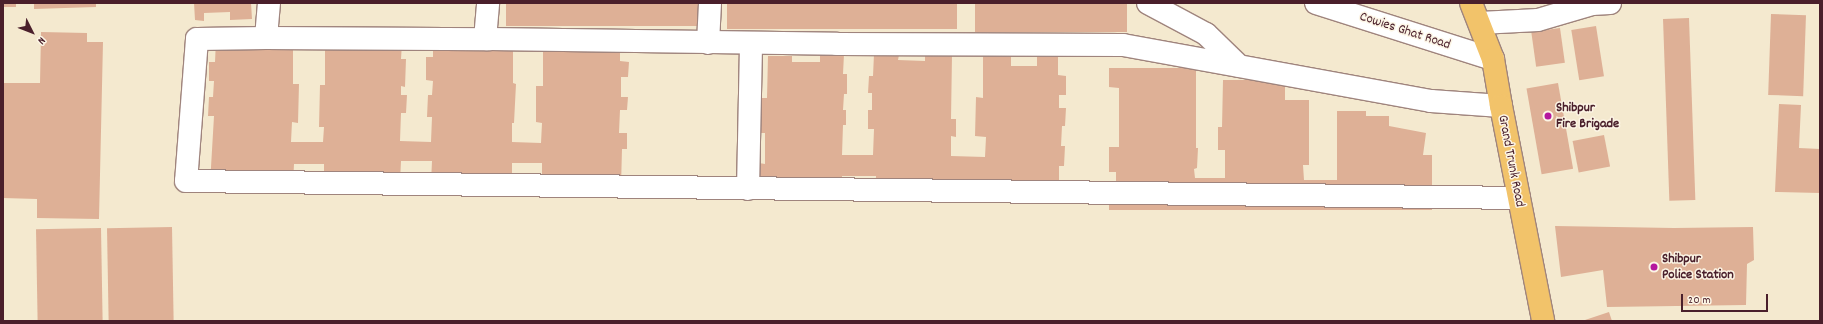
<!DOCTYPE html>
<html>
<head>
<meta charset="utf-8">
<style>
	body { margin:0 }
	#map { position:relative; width:1823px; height:324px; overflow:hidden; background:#f4e9cf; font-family:Dekko,sans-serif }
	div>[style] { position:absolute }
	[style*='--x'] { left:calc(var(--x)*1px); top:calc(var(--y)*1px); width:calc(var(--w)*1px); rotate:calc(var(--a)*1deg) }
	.building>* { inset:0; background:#deb096; transform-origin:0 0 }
	.roads { filter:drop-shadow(1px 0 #9f847d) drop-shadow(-1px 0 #9f847d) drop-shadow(0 1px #9f847d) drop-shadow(0 -1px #9f847d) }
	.minor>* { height:22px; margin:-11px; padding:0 11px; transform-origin:11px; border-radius:11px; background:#fff }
	.major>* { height:22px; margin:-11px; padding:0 11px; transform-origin:11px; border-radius:11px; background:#f2c36a }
	.dots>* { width:11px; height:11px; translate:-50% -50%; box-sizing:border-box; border:2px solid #fcf5e5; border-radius:50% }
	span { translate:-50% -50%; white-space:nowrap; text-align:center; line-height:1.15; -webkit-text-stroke:3px #fcf5e5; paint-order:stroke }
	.street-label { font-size:14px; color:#4a1f2b }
	.poi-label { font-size:14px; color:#4a1f2b; font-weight:700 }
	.left { translate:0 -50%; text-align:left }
	.frame { position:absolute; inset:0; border:4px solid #4a1f2b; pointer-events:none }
	.north { position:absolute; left:12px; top:12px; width:40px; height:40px; -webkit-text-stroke:3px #fcf5e5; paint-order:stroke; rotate:132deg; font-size:11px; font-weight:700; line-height:16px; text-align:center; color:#4a1f2b }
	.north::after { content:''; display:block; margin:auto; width:14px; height:18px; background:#4a1f2b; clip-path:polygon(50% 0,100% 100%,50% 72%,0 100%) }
	.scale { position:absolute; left:1681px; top:294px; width:87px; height:18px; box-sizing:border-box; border:2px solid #4a1f2b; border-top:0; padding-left:5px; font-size:12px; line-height:14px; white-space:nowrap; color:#4a1f2b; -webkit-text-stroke:3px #fcf5e5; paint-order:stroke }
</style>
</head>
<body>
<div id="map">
	<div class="building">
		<i style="left:3px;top:3px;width:13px;height:4px"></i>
		<i style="clip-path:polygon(34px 3px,96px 3px,96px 7px,34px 9px)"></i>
		<i style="clip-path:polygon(194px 3px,251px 3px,252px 19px,230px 20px,230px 12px,204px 13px,204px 21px,195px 20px)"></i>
		<i style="left:506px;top:3px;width:196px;height:23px"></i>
		<i style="left:727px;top:3px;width:230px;height:26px"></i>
		<i style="left:975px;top:3px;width:152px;height:29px"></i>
		<i style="left:1771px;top:14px;width:35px;height:81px;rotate:2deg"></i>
		<i style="left:1689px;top:18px;width:182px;height:26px;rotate:88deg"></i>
		<i style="left:1596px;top:26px;width:51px;height:25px;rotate:81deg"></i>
		<i style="left:1560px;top:28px;width:35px;height:29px;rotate:82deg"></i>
		<i style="clip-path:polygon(41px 32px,87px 33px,87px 42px,103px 42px,99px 219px,37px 218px,37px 199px,3px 198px,3px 83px,40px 83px)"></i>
		<i style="clip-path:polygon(216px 40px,293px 41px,293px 84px,299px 84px,298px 123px,292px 122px,291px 142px,323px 142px,324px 127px,319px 127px,320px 85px,325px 85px,325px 42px,402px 43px,401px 59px,406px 59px,405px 87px,401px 86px,401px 95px,407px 95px,406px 113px,401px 113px,400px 141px,431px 142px,432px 117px,427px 117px,428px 95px,432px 95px,433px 81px,426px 80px,426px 57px,433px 57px,433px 43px,513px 44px,513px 83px,516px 84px,514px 123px,512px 123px,512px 142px,541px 143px,542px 123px,536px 122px,536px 86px,543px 86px,543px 43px,620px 44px,620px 61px,629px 62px,628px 77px,621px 77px,621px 97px,628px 97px,627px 110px,620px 110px,619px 133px,627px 133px,627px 149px,622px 149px,621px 186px,542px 185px,542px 163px,512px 163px,512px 184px,431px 183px,432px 161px,401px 161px,400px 182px,324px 182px,324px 164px,294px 164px,293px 185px,210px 184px,214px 116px,208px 116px,209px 97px,213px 97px,214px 81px,209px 81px,209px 62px,215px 62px)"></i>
		<i style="clip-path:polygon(820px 53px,844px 54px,843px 74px,847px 74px,847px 94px,844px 94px,843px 110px,846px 110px,846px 125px,843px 125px,842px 155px,873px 155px,874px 129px,868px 129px,868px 110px,872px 110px,872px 93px,868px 93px,869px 76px,873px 76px,874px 54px,899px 55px,898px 60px,925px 61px,925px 55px,952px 55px,951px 119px,956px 119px,956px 137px,951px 136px,951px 156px,985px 157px,986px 137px,975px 136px,976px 97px,983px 98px,983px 56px,1011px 56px,1011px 66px,1037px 66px,1037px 57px,1058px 57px,1058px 75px,1066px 76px,1066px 95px,1059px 95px,1059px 108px,1066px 108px,1065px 126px,1062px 126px,1061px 146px,1065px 146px,1064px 166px,1059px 166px,1059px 198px,983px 197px,983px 180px,951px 180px,951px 199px,875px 198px,876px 176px,842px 176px,842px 197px,757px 196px,758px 163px,765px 164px,765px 133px,758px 133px,759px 98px,767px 98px,768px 56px,792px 56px,792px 62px,820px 62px)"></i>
		<i style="clip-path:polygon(1109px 68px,1196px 68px,1196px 148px,1198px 148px,1197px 168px,1194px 169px,1195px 178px,1225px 178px,1225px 150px,1218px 150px,1218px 127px,1222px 127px,1223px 80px,1285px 80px,1285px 100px,1309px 100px,1309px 165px,1303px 165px,1304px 180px,1337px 180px,1337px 111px,1366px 111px,1366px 116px,1389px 116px,1389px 126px,1426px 133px,1423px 155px,1432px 155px,1432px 210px,1109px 210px,1109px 189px,1116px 189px,1116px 172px,1109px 172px,1109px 147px,1119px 147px,1119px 88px,1109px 87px)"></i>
		<i style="left:1558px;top:83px;width:87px;height:32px;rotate:80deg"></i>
		<i style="clip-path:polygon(1779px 104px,1801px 105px,1799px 148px,1820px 149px,1820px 193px,1775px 192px)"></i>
		<i style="left:1604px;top:135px;width:32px;height:32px;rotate:79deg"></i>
		<i style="clip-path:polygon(1555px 226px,1674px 228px,1753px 227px,1754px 260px,1747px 264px,1746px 305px,1607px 307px,1603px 270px,1561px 277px)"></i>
		<i style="left:172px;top:227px;width:94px;height:65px;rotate:89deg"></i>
		<i style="left:101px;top:228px;width:93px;height:65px;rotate:89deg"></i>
		<i style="clip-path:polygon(1609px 312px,1612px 321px,1582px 321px)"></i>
	</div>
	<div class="roads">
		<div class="minor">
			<i style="--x:269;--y:3;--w:35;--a:95"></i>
			<i style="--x:266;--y:38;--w:69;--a:179.2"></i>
			<i style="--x:197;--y:39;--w:142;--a:94.4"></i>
			<i style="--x:186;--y:181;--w:1333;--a:0.73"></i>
			<i style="--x:1148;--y:3;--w:66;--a:28.1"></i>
			<i style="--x:1206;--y:34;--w:46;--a:44.1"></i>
			<i style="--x:1316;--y:3;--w:186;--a:17.6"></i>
			<i style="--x:1480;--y:23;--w:58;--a:-3"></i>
			<i style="--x:1538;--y:20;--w:56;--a:-16.5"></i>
			<i style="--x:1592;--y:4;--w:18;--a:-3"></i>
			<i style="--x:266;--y:38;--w:224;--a:0.3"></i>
			<i style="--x:490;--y:39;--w:347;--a:0.8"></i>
			<i style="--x:837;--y:44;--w:286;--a:0.2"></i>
			<i style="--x:1123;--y:45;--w:313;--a:10.3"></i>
			<i style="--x:1431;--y:101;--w:70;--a:4.1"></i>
			<i style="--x:485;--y:39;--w:36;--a:-85"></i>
			<i style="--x:708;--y:43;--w:40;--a:-87.1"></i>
			<i style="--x:748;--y:189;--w:146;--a:-88.8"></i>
		</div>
		<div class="major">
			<i style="--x:1471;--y:3;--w:60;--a:68.6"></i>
			<i style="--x:1493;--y:59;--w:48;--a:80.3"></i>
			<i style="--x:1501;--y:106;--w:219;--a:78.9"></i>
		</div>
	</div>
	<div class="dots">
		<i style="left:1548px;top:116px;background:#b5179e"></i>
		<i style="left:1654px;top:267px;background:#b5179e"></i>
	</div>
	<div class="street-label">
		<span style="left:1405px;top:31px;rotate:18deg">Cowies Ghat Road</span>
		<span style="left:1511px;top:161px;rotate:79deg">Grand Trunk Road</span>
	</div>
	<div class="poi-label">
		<span class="left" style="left:1556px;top:116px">Shibpur<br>Fire Brigade</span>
		<span class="left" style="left:1662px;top:267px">Shibpur<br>Police Station</span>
	</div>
	<div class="frame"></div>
	<div class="north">N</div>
	<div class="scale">20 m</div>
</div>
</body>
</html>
